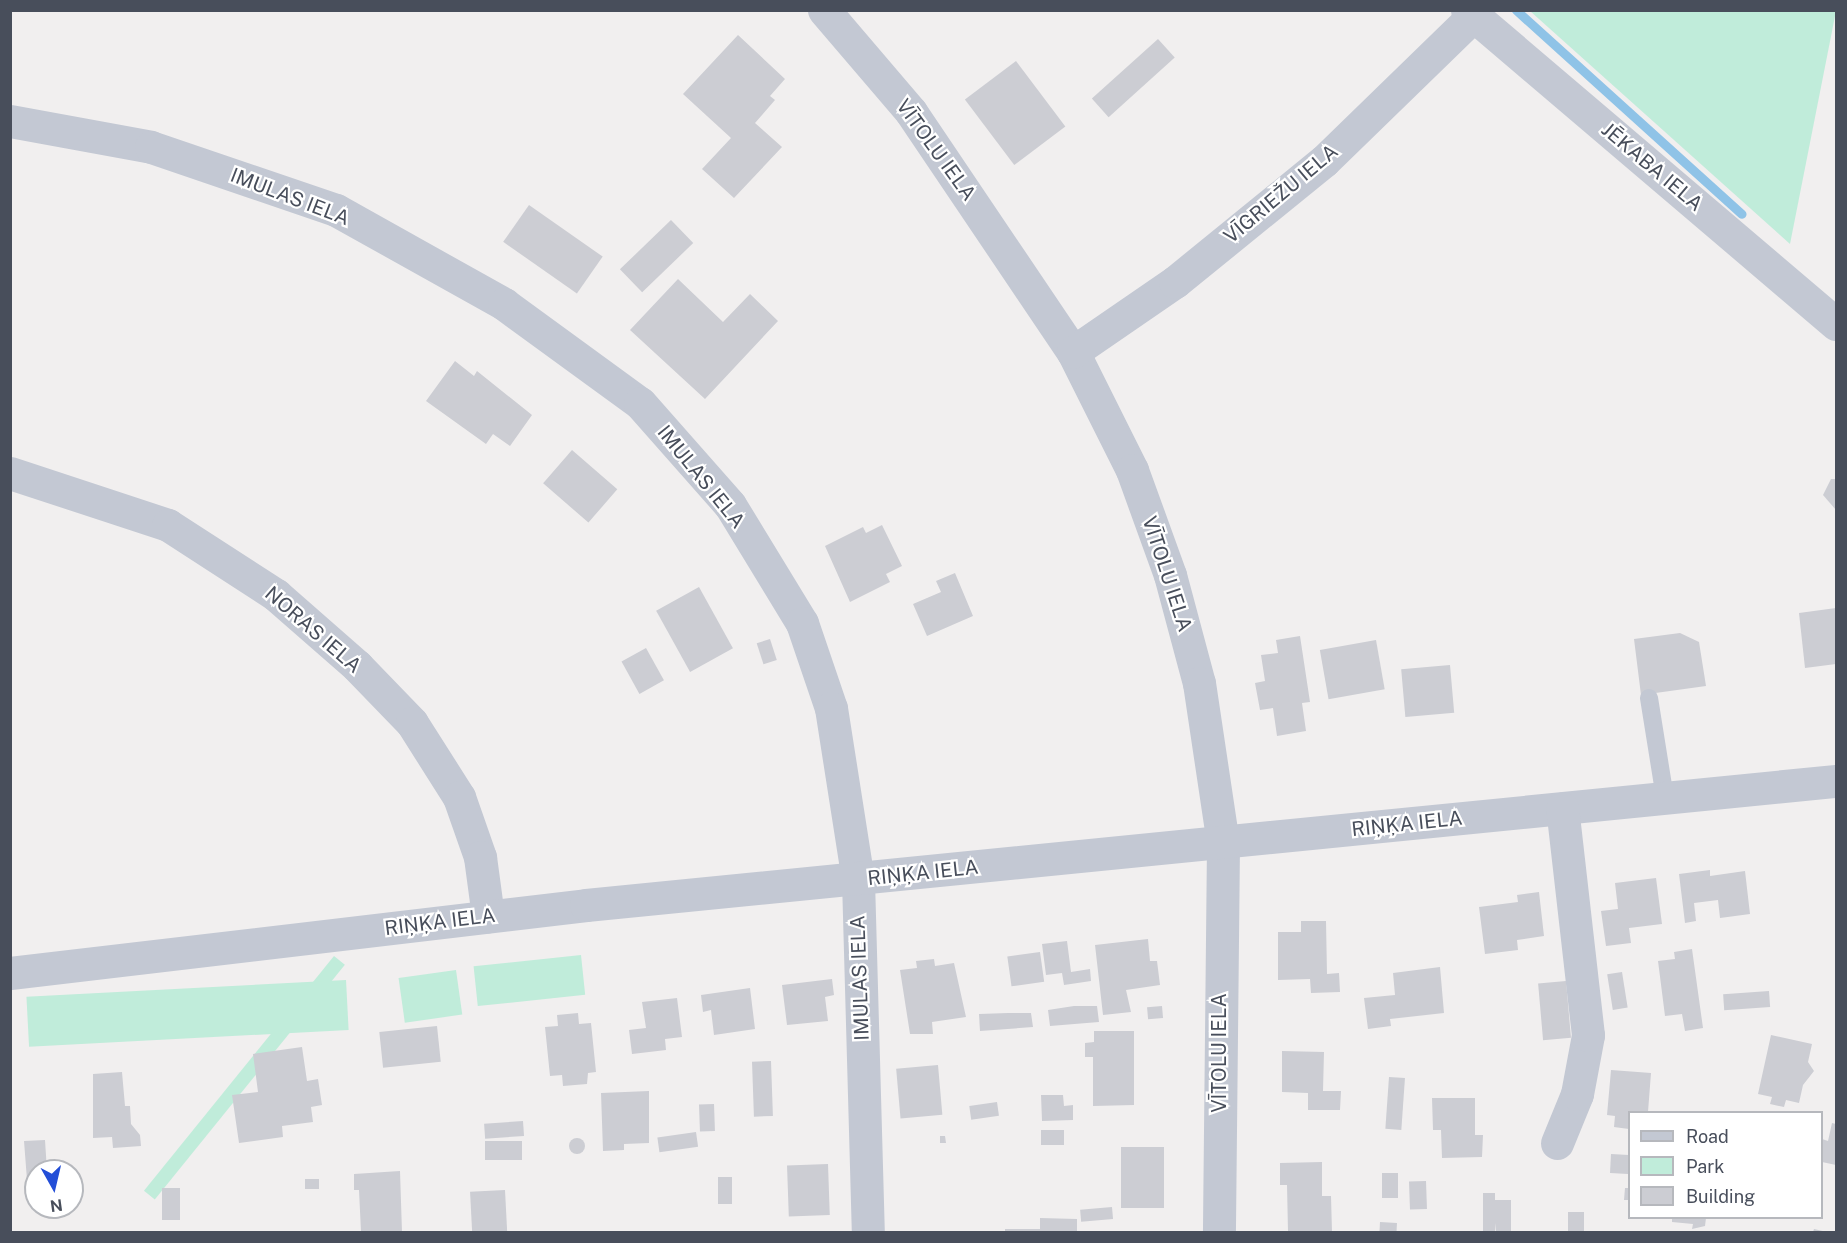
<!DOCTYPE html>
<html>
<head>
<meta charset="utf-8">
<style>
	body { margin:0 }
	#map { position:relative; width:1847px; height:1243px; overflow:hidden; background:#f1efef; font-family:"Public Sans",sans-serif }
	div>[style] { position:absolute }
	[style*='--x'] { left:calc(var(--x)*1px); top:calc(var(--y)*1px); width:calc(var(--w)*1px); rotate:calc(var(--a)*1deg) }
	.green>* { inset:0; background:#c0ecda; transform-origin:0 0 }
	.stream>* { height:9px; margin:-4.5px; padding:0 4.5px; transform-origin:4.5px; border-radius:4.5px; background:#8fc3e7 }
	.building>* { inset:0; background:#cccdd3; transform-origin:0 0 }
	.round { border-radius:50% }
	.service>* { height:18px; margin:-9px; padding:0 9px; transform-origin:9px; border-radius:9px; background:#c3c8d3 }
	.minor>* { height:33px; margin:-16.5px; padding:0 16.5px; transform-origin:16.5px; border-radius:16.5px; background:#c3c8d3 }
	span { translate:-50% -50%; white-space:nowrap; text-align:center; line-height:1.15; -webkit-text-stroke:4.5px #fff; paint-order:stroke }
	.street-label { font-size:20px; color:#484e5b }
	.frame { position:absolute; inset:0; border:12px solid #484e5b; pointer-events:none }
	.legend { position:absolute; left:1628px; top:1111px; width:195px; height:108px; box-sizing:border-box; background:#fff; border:2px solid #b6b8bd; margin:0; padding:8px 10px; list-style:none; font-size:18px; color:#484e5b }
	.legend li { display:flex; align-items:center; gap:12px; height:30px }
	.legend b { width:30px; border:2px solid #b6b8bd }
	.north { position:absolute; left:24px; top:1159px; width:60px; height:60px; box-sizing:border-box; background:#fff; border:2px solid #b6b8bd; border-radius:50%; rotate:172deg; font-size:16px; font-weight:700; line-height:24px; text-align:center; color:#484e5b }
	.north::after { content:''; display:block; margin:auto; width:21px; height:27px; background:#234ed7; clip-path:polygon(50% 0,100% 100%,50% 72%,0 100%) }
</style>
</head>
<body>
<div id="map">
	<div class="green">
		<i style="clip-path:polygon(1530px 11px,1836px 11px,1790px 244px)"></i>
		<i style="left:581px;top:955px;width:40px;height:108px;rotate:84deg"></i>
		<i style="left:334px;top:956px;width:14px;height:302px;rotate:39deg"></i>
		<i style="left:456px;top:970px;width:45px;height:58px;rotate:82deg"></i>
		<i style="left:346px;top:980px;width:50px;height:320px;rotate:87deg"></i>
	</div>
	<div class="stream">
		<i style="--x:1516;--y:10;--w:304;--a:42.1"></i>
	</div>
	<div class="building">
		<i style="clip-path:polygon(738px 35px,785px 79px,770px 96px,775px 100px,755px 123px,782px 147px,734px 198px,702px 169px,731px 138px,683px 94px)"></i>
		<i style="left:1158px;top:39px;width:25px;height:89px;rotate:48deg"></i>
		<i style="left:1016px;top:61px;width:82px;height:64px;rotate:53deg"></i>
		<i style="left:529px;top:205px;width:90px;height:45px;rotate:35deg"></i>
		<i style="left:671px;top:220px;width:32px;height:71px;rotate:46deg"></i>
		<i style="clip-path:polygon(678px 279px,723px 322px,750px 294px,778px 321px,705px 399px,630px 330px)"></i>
		<i style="clip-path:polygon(455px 361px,474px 376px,477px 371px,532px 415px,510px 446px,493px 434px,486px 444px,426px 401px)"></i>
		<i style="left:572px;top:450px;width:60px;height:44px;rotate:41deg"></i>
		<i style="clip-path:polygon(1831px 479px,1836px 479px,1836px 510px,1823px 495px)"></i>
		<i style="clip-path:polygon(882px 525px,902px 566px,886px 574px,890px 582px,850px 602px,825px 546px,863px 527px,866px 533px)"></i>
		<i style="clip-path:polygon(955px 573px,973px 616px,927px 636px,913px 604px,941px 592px,936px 581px)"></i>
		<i style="left:699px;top:587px;width:70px;height:49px;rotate:61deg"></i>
		<i style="clip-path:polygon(1836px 608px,1836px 664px,1805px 668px,1799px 613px)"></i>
		<i style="clip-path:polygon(1680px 633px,1699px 642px,1706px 686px,1641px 695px,1634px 639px)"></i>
		<i style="clip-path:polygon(1300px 636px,1310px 702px,1302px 703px,1306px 731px,1277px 736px,1273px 708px,1260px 710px,1255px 683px,1265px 681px,1261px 655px,1278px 653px,1276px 640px)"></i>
		<i style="left:770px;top:639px;width:22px;height:14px;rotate:72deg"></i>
		<i style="left:1376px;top:640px;width:50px;height:57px;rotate:80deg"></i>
		<i style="left:646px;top:648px;width:37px;height:28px;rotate:61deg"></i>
		<i style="left:1450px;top:665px;width:48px;height:49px;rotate:85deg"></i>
		<i style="clip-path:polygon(1710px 870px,1710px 876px,1745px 871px,1750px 914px,1720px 918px,1718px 900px,1694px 903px,1696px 921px,1685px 923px,1679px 874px)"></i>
		<i style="clip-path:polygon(1656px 878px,1662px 924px,1629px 928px,1631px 943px,1606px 946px,1601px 911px,1618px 909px,1615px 883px)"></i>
		<i style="clip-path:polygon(1539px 892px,1544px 936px,1517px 940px,1518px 950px,1485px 954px,1479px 907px,1518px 902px,1517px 895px)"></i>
		<i style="clip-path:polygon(1301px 921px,1326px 921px,1327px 974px,1339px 973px,1340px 992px,1311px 993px,1310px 979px,1278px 980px,1278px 932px,1301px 932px)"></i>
		<i style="clip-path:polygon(1148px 939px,1150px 961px,1157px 961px,1160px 985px,1126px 990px,1131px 1012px,1103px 1015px,1095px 945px)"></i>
		<i style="clip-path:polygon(1067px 941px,1071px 972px,1090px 969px,1091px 981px,1064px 985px,1062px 973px,1046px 975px,1042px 944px)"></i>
		<i style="clip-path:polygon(1692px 949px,1703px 1028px,1685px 1031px,1682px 1014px,1665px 1016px,1658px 961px,1675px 959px,1674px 952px)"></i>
		<i style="left:1040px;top:952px;width:30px;height:33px;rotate:82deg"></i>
		<i style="clip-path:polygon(934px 959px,935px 966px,954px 963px,966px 1017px,932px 1022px,933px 1034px,910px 1034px,900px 970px,917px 968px,916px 961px)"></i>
		<i style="clip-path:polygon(1440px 967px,1444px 1013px,1390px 1019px,1391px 1026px,1368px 1029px,1364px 998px,1395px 995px,1393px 973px)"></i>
		<i style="left:1622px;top:972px;width:36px;height:15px;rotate:81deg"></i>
		<i style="clip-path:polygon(832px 979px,834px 995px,825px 997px,828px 1021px,787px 1025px,782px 985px)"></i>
		<i style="left:1566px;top:981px;width:57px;height:28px;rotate:85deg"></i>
		<i style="clip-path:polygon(750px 988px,755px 1029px,714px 1035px,711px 1010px,703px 1012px,701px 995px)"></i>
		<i style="left:1769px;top:991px;width:16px;height:46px;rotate:86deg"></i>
		<i style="clip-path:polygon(677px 998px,682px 1037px,665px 1039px,666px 1050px,632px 1054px,629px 1030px,646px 1028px,642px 1002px)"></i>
		<i style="clip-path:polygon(1074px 1006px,1097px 1006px,1099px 1022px,1050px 1026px,1048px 1010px)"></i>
		<i style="left:1162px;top:1006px;width:12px;height:15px;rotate:85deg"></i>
		<i style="clip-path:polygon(578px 1013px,579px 1024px,591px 1023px,596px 1072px,588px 1073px,587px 1084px,563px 1086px,562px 1075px,550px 1076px,545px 1027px,558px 1026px,557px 1015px)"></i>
		<i style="clip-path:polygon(1008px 1013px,1031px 1013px,1033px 1027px,980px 1031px,979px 1014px)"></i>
		<i style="left:437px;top:1026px;width:36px;height:58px;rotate:84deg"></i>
		<i style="clip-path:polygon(1094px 1031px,1134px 1031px,1134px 1105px,1093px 1106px,1093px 1057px,1085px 1057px,1085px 1043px,1094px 1042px)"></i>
		<i style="clip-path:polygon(1771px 1035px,1812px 1044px,1808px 1062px,1814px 1071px,1803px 1085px,1799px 1103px,1786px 1100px,1784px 1107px,1770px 1104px,1772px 1097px,1758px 1094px)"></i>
		<i style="clip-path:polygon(302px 1047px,307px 1081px,318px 1079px,322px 1105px,311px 1107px,313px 1122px,282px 1126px,283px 1137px,239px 1143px,232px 1095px,258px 1092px,253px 1054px)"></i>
		<i style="clip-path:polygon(1282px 1051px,1324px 1052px,1323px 1091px,1341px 1091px,1340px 1110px,1308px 1110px,1308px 1093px,1282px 1092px)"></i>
		<i style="left:771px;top:1061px;width:55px;height:19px;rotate:88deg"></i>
		<i style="left:938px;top:1065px;width:50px;height:42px;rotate:85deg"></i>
		<i style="clip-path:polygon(1611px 1070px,1651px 1073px,1648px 1112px,1630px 1112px,1629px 1129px,1614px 1127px,1615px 1116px,1607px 1115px)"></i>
		<i style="clip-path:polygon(122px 1072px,125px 1106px,130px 1106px,131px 1124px,140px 1135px,141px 1146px,113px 1148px,112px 1137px,93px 1138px,93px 1074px)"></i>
		<i style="left:1389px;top:1077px;width:16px;height:52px;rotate:4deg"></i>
		<i style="clip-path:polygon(649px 1091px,649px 1143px,624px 1144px,624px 1150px,603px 1151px,601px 1093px)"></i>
		<i style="clip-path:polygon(1041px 1095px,1063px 1095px,1064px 1106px,1073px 1105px,1073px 1120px,1042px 1121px)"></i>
		<i style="clip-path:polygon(1432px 1098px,1475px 1098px,1475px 1135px,1483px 1135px,1482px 1157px,1442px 1158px,1441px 1130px,1433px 1130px)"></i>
		<i style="left:997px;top:1102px;width:14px;height:28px;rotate:82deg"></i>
		<i style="left:714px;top:1104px;width:27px;height:15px;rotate:88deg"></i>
		<i style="left:523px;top:1121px;width:15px;height:39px;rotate:86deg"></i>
		<i style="clip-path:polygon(1832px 1123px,1836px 1124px,1836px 1165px,1822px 1162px,1822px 1139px,1828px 1141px)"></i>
		<i style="left:1041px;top:1130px;width:23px;height:15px"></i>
		<i style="left:696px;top:1132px;width:15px;height:39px;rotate:82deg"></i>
		<i style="clip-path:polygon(940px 1136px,945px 1136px,946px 1143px,940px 1143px)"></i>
		<i class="round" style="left:569px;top:1138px;width:16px;height:16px"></i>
		<i style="clip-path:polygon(45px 1140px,47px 1171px,36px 1171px,36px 1192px,28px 1193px,24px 1141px)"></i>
		<i style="left:485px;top:1141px;width:37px;height:19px"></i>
		<i style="left:1121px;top:1147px;width:43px;height:61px"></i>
		<i style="left:1611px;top:1154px;width:18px;height:19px;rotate:3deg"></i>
		<i style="clip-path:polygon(1322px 1162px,1322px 1196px,1331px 1196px,1332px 1232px,1288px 1232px,1287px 1185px,1280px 1185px,1280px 1163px)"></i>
		<i style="left:828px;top:1164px;width:51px;height:41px;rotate:88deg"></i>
		<i style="clip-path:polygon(400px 1171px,402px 1232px,361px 1232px,359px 1190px,354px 1190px,354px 1174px)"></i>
		<i style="left:1382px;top:1173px;width:16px;height:25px"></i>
		<i style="left:718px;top:1177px;width:14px;height:27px"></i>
		<i style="left:305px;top:1179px;width:14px;height:10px"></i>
		<i style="left:1426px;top:1181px;width:28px;height:17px;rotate:88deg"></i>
		<i style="left:162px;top:1188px;width:18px;height:32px"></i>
		<i style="clip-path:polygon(1625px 1188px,1629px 1188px,1629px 1200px,1624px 1200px)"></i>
		<i style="left:505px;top:1190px;width:42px;height:35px;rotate:87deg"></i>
		<i style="clip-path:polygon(1483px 1193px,1495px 1193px,1495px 1200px,1511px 1200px,1511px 1232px,1496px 1232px,1495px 1223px,1495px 1232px,1483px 1232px)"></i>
		<i style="left:1112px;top:1207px;width:12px;height:32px;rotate:85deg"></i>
		<i style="left:1568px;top:1212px;width:16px;height:20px"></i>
		<i style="clip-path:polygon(1040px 1218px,1077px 1219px,1077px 1232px,1005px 1232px,1005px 1229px,1040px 1229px)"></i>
		<i style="clip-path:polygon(1672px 1218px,1706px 1218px,1705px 1226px,1692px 1229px,1693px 1224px,1672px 1222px)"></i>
		<i style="left:1380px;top:1222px;width:17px;height:10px;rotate:3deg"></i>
		<i style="clip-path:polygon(1814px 1229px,1827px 1232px,1813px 1232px)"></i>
	</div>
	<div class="service">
		<i style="--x:1649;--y:698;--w:101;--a:80.9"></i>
	</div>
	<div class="minor">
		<i style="--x:824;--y:10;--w:134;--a:49.5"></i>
		<i style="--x:911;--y:112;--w:290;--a:56"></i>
		<i style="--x:1073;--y:352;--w:132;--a:63.4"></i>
		<i style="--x:1132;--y:470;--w:112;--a:70.1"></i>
		<i style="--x:1170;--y:575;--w:112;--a:75"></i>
		<i style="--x:1199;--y:683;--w:163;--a:81.5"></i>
		<i style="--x:1223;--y:844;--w:388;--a:90.6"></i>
		<i style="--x:1467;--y:10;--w:485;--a:40.4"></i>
		<i style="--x:10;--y:121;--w:143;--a:10.4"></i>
		<i style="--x:151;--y:147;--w:195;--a:18.8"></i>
		<i style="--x:336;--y:210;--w:193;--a:29.2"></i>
		<i style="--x:504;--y:304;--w:168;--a:36.1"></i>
		<i style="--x:640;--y:403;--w:136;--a:48.6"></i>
		<i style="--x:730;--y:505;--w:138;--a:58.6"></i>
		<i style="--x:802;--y:623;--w:90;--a:71.2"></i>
		<i style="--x:831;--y:708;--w:174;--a:81.1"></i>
		<i style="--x:858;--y:880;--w:352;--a:88.4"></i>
		<i style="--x:1073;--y:352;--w:124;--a:-34.5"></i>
		<i style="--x:1175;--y:282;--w:192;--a:-39.1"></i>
		<i style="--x:1324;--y:161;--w:208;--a:-44.2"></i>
		<i style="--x:10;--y:473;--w:166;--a:18.2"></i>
		<i style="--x:168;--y:525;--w:129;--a:32.9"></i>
		<i style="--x:276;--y:595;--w:108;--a:41.2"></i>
		<i style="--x:357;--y:666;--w:79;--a:46"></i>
		<i style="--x:412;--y:723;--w:88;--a:57.6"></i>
		<i style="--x:459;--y:797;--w:64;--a:70.7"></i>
		<i style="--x:480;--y:857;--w:60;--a:82.3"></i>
		<i style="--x:10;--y:973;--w:580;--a:-6.73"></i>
		<i style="--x:586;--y:905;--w:1256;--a:-5.67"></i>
		<i style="--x:1557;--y:1143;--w:53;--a:-67.8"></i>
		<i style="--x:1577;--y:1094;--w:60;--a:-79.4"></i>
		<i style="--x:1588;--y:1035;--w:228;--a:-96.5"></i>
	</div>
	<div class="street-label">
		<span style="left:936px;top:150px;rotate:54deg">VĪTOLU IELA</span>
		<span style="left:1652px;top:167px;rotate:40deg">JĒKABA IELA</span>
		<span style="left:1281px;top:194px;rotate:-40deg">VĪGRIEŽU IELA</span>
		<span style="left:290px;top:197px;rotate:21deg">IMULAS IELA</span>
		<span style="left:701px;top:477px;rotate:51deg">IMULAS IELA</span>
		<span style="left:1167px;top:574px;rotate:72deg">VĪTOLU IELA</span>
		<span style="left:313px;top:630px;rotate:41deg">NORAS IELA</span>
		<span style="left:1407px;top:824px;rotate:-6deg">RIŅĶA IELA</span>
		<span style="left:923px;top:873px;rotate:-6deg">RIŅĶA IELA</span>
		<span style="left:440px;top:922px;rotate:-7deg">RIŅĶA IELA</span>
		<span style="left:860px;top:978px;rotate:-92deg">IMULAS IELA</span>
		<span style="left:1219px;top:1053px;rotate:-90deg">VĪTOLU IELA</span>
	</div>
	<div class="frame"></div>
	<ul class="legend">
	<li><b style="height:8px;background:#c3c8d3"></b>Road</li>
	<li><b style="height:16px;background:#c0ecda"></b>Park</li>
	<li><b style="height:16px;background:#cccdd3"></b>Building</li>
	</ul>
	<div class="north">N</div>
</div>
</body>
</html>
